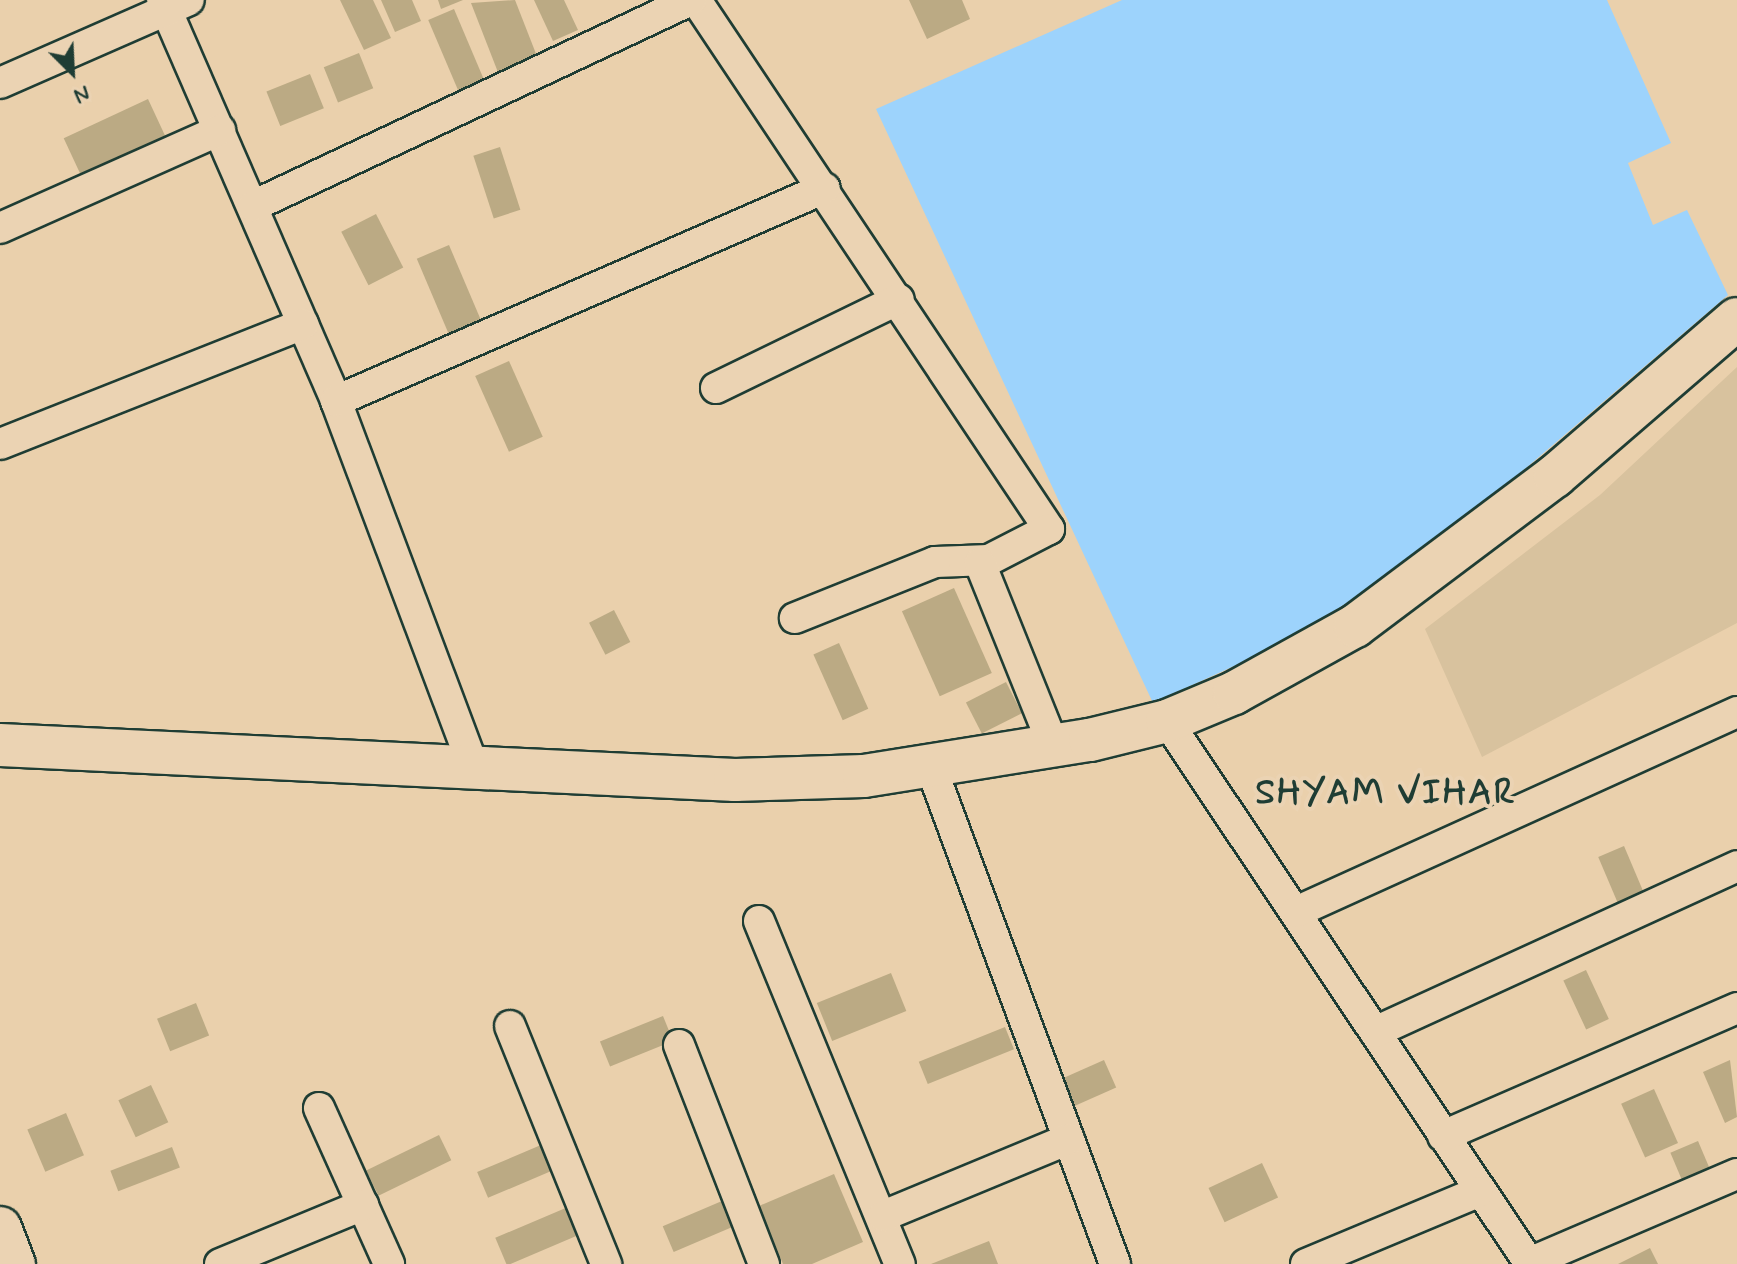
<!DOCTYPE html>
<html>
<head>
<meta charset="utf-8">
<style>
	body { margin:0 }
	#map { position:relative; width:1737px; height:1264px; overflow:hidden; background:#ead0ac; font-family:Mynerve,sans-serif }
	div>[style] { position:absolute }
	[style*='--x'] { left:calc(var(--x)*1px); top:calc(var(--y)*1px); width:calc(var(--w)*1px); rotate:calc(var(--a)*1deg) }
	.built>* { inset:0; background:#d8c29e }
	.water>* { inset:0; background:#9dd3fc }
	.building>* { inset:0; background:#bbaa84; transform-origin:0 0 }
	.roads { filter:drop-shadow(2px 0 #1f3d34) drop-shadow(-2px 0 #1f3d34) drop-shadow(0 2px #1f3d34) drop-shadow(0 -2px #1f3d34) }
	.street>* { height:30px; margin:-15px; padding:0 15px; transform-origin:15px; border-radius:15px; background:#ebd3b3 }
	.secondary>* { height:42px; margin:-21px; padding:0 21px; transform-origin:21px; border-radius:21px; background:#ebd3b3 }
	span { translate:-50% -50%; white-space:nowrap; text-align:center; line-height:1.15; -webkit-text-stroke:8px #ebd3b3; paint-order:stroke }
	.district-label { font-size:36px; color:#1f3d34; font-weight:700; letter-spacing:2px }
	.north { position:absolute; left:32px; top:32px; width:80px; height:80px; -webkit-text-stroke:6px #ebd3b3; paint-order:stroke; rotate:156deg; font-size:22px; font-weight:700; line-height:32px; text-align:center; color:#1f3d34 }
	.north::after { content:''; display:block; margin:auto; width:28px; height:36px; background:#1f3d34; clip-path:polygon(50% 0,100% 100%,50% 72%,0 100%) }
</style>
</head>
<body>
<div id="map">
	<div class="built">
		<i style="clip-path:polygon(1737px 367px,1737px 623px,1482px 757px,1425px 629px,1600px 495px)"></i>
	</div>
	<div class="water">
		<i style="clip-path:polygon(1122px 0,1607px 0,1671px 143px,1628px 163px,1653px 225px,1687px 210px,1728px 295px,1443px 539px,1291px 640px,1153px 703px,876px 109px)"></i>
	</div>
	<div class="building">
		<i style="clip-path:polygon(340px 0,373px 0,391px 38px,364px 50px)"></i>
		<i style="clip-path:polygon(381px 0,412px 0,421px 21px,395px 32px)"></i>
		<i style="clip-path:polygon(438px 0,463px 0,441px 9px)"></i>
		<i style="clip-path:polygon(515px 0,540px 64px,501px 80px,471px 3px)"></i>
		<i style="clip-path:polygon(534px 0,564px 0,578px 30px,553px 41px)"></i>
		<i style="clip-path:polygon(909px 0,962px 0,970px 19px,927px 39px)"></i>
		<i style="left:454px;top:9px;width:86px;height:28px;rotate:67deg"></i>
		<i style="left:359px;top:53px;width:38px;height:38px;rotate:68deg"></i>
		<i style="left:310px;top:74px;width:37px;height:47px;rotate:68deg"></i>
		<i style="left:148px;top:99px;width:41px;height:93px;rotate:65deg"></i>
		<i style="left:500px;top:147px;width:66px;height:28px;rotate:72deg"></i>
		<i style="left:376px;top:214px;width:60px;height:39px;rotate:63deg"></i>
		<i style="left:449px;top:245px;width:90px;height:35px;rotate:67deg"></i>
		<i style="left:509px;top:361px;width:83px;height:37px;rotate:66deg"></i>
		<i style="left:954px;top:588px;width:93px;height:57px;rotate:66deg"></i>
		<i style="left:614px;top:610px;width:36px;height:28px;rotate:63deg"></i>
		<i style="left:839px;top:643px;width:72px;height:28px;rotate:66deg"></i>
		<i style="left:1006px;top:682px;width:35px;height:45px;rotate:63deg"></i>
		<i style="left:1624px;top:846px;width:61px;height:28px;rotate:67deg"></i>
		<i style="left:1586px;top:970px;width:54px;height:25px;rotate:65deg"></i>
		<i style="left:891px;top:973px;width:41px;height:80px;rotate:68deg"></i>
		<i style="left:196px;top:1003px;width:35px;height:42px;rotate:68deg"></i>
		<i style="left:663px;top:1016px;width:27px;height:68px;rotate:68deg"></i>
		<i style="left:1005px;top:1027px;width:24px;height:93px;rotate:68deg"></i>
		<i style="left:1104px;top:1060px;width:30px;height:58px;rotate:66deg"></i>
		<i style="clip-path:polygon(1730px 1060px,1737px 1117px,1725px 1123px,1703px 1072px)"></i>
		<i style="left:151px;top:1085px;width:41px;height:36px;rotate:65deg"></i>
		<i style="left:1654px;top:1089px;width:59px;height:36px;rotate:66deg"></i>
		<i style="left:66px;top:1113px;width:46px;height:42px;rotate:67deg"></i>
		<i style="left:439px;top:1135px;width:28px;height:81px;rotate:64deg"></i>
		<i style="left:1698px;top:1141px;width:41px;height:30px;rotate:67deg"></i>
		<i style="left:548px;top:1142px;width:28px;height:77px;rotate:67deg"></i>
		<i style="left:172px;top:1147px;width:22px;height:66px;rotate:69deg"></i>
		<i style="left:1262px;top:1163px;width:38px;height:59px;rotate:65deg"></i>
		<i style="clip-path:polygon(834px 1174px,863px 1242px,812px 1264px,783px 1264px,759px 1206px)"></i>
		<i style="left:729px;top:1198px;width:28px;height:72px;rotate:67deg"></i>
		<i style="left:568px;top:1207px;width:30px;height:79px;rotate:67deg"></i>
		<i style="clip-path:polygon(989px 1241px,998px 1264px,931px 1264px)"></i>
		<i style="clip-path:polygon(1650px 1248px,1658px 1264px,1618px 1264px)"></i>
	</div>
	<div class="roads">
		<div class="street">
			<i style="--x:162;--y:0;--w:437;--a:66.5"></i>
			<i style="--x:336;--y:401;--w:389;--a:69.4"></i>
			<i style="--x:696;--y:0;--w:636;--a:56.28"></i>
			<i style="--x:1049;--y:529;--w:68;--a:152.7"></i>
			<i style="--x:989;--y:560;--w:54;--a:177.9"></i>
			<i style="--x:935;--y:562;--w:151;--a:158.2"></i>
			<i style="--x:0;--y:83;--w:206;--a:-23.7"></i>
			<i style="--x:253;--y:206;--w:484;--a:-25.2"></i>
			<i style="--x:0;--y:228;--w:241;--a:-24"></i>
			<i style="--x:716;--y:388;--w:203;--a:-25.9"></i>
			<i style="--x:336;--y:401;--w:533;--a:-23.54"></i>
			<i style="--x:0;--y:444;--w:326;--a:-21.6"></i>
			<i style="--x:980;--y:563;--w:198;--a:68.1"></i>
			<i style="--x:1167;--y:721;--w:653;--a:56.24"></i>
			<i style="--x:931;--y:767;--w:530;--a:69.68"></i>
			<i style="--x:1296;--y:912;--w:484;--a:-24.4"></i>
			<i style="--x:759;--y:921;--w:371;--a:67.7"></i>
			<i style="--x:510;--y:1026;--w:257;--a:68"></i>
			<i style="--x:1375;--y:1032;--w:398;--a:-24.6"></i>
			<i style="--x:679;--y:1045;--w:235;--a:68.8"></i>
			<i style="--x:319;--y:1108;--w:171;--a:65.8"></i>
			<i style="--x:1443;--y:1136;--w:321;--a:-23.5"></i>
			<i style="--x:883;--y:1216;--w:201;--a:-22.5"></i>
			<i style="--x:1529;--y:1263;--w:226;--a:-23.2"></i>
			<i style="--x:220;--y:1264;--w:155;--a:-22.4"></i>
			<i style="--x:1306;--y:1264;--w:186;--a:-22.7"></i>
		</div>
		<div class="secondary">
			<i style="--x:0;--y:745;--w:736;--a:2.73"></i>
			<i style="--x:735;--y:780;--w:129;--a:-1.8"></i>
			<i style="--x:864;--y:776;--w:229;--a:-9.1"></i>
			<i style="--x:1090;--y:740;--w:79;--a:-13.9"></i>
			<i style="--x:1167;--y:721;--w:73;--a:-22.7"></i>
			<i style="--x:1234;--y:693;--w:138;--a:-29"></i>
			<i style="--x:1355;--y:626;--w:250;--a:-36.9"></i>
			<i style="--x:1555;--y:476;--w:240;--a:-40.8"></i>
			<i style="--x:0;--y:1228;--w:39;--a:69"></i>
		</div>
	</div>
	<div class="district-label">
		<span style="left:1386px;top:794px">SHYAM VIHAR</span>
	</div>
	<div class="north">N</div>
</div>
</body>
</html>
